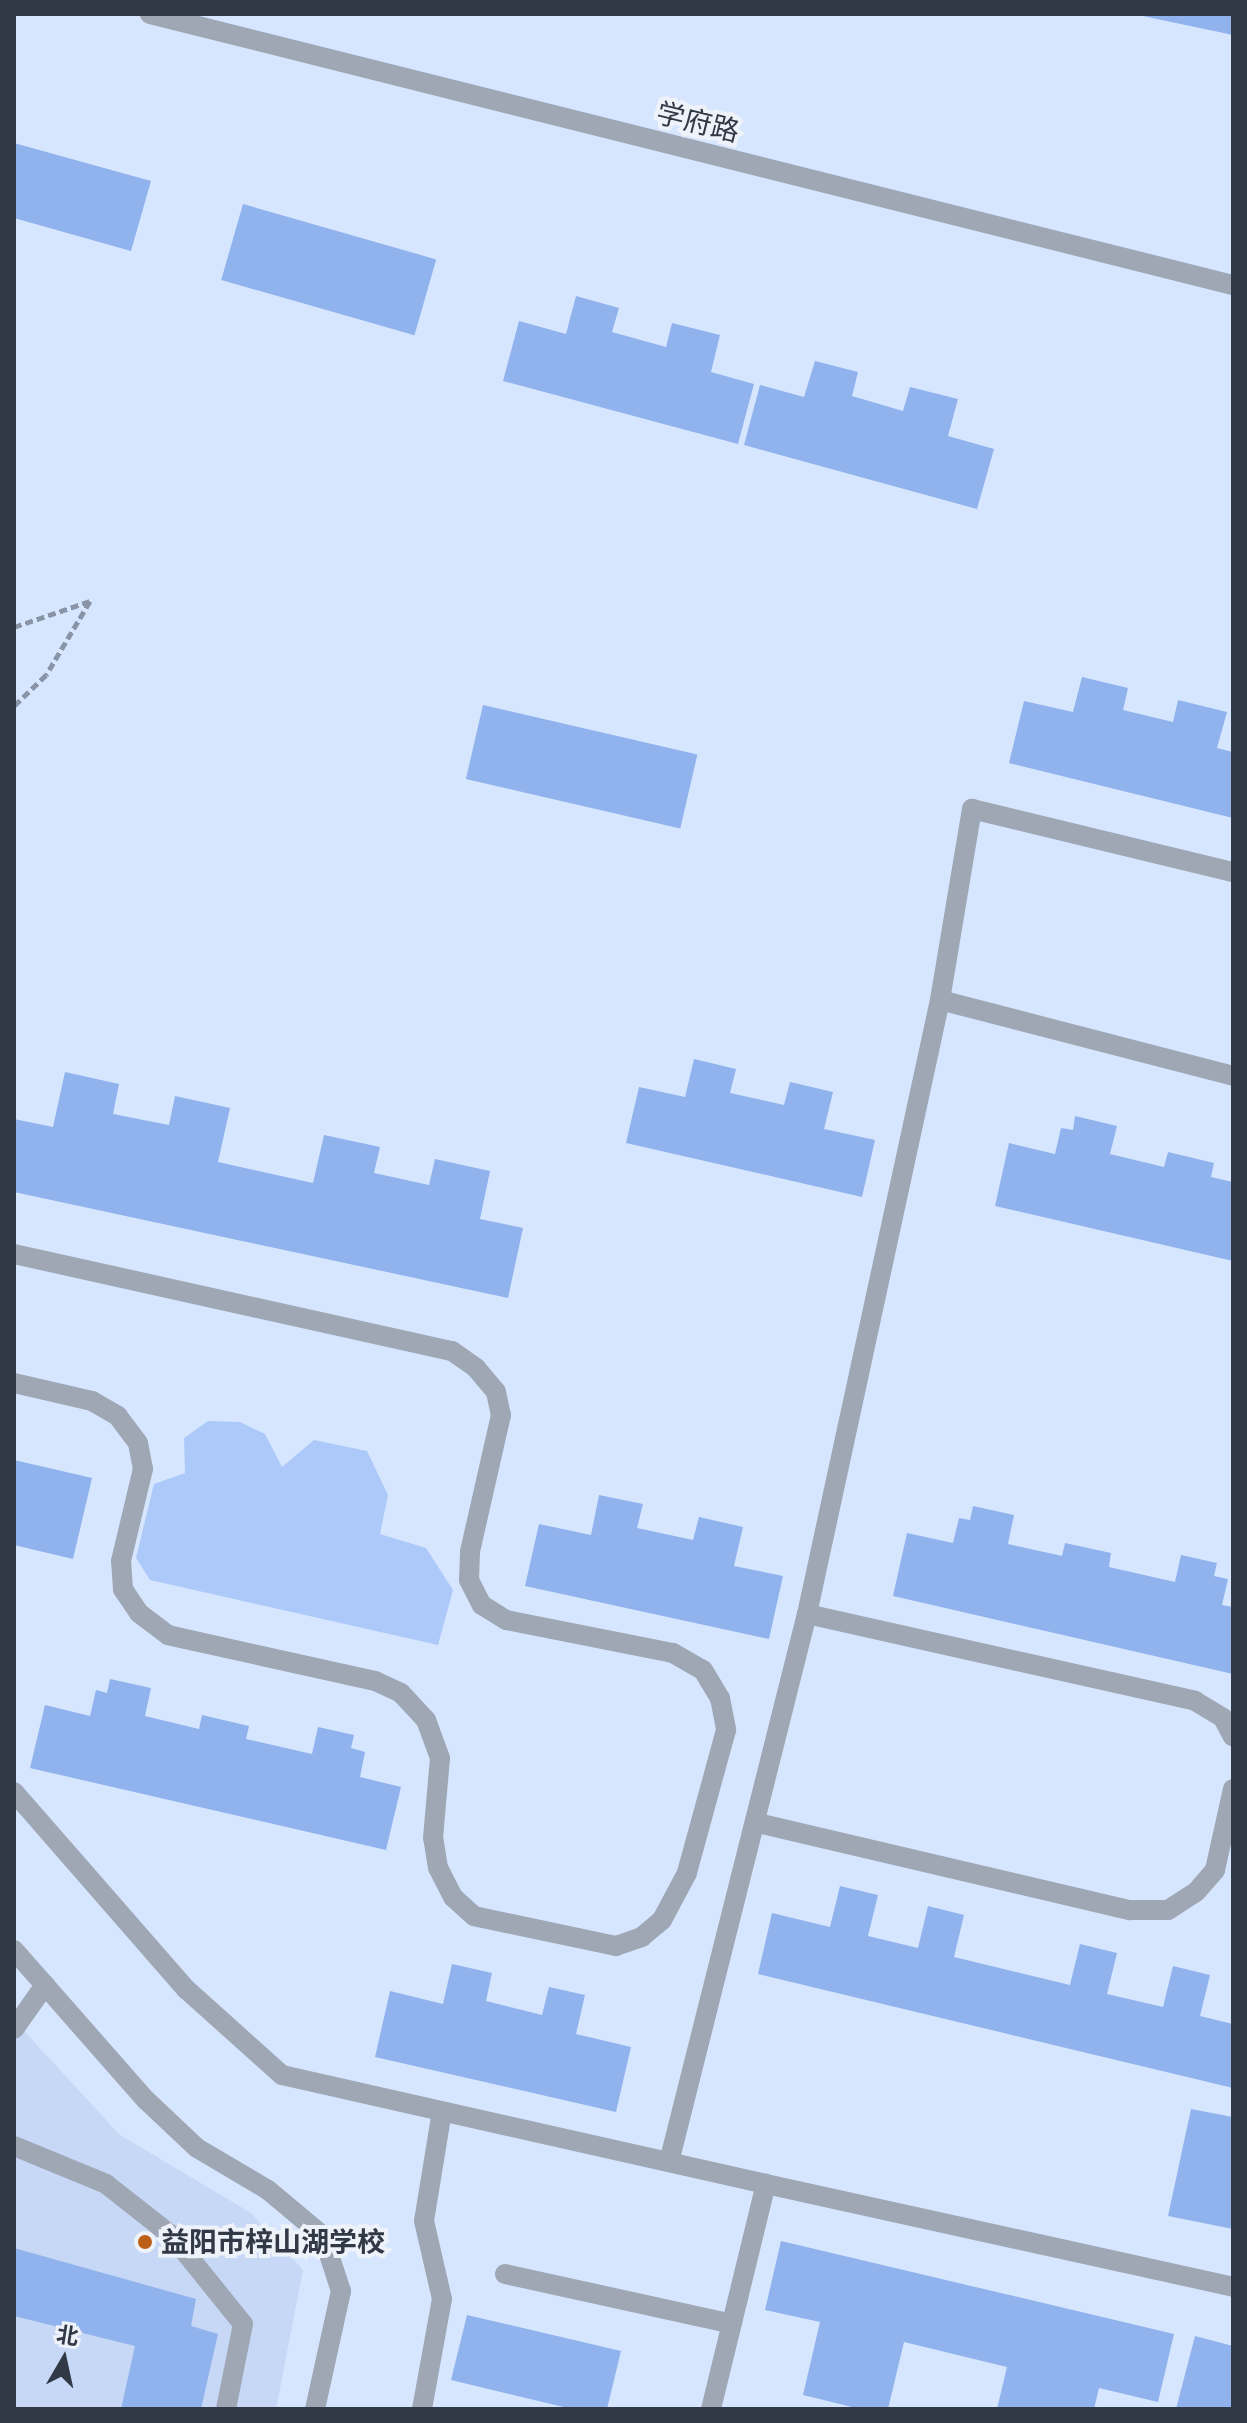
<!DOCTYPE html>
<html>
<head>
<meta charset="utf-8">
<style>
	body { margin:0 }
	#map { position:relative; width:1247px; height:2423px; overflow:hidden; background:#d7e6ff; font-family:"Asap Condensed","Noto Sans SC",sans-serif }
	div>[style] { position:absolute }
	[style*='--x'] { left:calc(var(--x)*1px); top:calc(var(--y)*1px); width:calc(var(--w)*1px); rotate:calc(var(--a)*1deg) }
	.built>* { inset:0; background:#c7d8f7 }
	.green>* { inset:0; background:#adc9f9 }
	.building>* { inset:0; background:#90b2ed; transform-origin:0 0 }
	.path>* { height:5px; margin-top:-2.5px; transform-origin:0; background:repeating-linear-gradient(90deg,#8994a7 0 8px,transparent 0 12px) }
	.minor>* { height:20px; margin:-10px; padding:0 10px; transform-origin:10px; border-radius:10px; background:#9fa7b5 }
	.dots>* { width:22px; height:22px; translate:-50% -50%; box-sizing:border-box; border:4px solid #eef2f9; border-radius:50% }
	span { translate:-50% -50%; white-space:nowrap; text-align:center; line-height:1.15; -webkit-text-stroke:8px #eef2f9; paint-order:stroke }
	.street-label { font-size:28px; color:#323946 }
	.poi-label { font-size:28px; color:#323946; font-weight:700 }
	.left { translate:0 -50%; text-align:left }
	.frame { position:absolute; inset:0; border:16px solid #323946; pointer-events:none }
	.north { position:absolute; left:24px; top:2319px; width:80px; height:80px; -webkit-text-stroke:6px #eef2f9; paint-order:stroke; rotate:9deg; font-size:22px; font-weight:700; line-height:32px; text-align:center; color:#323946 }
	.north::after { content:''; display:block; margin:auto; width:28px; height:36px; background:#323946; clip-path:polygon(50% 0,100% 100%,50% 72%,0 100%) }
</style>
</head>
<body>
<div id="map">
	<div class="built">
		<i style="clip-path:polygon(14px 2020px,120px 2135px,251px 2213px,303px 2270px,276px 2409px,14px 2409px)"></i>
	</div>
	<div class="green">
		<i style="clip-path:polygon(208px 1421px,240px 1422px,265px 1434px,282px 1467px,314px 1440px,367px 1451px,388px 1495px,380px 1534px,426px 1548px,453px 1590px,438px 1645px,150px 1580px,136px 1558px,154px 1484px,185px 1473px,184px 1438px)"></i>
	</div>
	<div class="building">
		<i style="clip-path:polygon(1138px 14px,1233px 14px,1233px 35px,1138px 15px)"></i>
		<i style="clip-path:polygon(14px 143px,151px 181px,131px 251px,14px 218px)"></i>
		<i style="left:243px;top:204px;width:201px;height:79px;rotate:16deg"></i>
		<i style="clip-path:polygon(576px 296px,619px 308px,612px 332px,666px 347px,672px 323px,720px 335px,711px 372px,754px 384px,738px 444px,503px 381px,519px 321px,566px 334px)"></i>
		<i style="clip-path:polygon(815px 361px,858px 372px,852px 396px,903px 411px,910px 387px,958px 399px,948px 436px,994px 449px,977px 509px,744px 445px,760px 385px,804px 397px)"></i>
		<i style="clip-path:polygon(1082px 677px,1128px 688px,1123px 710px,1173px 722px,1178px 700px,1227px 712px,1217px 748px,1233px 752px,1233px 818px,1009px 763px,1024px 701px,1073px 712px)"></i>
		<i style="left:483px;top:705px;width:220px;height:76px;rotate:13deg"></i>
		<i style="clip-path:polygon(694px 1059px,736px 1069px,730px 1093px,784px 1105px,790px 1082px,833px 1092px,824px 1129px,875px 1140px,862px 1197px,626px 1143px,639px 1087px,685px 1097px)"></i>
		<i style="clip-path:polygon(65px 1072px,119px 1084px,113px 1114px,169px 1125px,175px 1096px,230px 1108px,218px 1162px,313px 1183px,324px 1135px,380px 1147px,374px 1173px,429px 1185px,435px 1159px,490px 1171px,480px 1219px,523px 1228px,508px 1298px,14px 1192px,14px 1119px,53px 1127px)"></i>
		<i style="clip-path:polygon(1075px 1116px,1117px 1126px,1110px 1154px,1164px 1167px,1168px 1152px,1214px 1163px,1211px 1177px,1233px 1182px,1233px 1261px,995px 1206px,1009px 1143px,1055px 1154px,1061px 1128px,1073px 1130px)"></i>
		<i style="clip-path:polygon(14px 1460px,92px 1478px,73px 1559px,14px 1545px)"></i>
		<i style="clip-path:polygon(599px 1495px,643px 1504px,637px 1528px,693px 1540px,699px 1517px,743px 1527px,734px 1566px,783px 1576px,769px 1639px,525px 1586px,539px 1524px,591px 1535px)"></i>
		<i style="clip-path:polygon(973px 1506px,1014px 1515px,1008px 1544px,1062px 1556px,1065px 1543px,1111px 1553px,1109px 1567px,1175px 1582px,1181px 1555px,1217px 1563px,1214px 1576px,1228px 1579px,1222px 1605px,1233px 1607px,1233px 1674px,893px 1596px,907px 1533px,953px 1543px,959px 1518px,970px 1520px)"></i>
		<i style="clip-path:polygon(110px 1679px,151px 1688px,145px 1716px,199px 1729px,202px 1715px,249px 1726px,246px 1739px,312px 1754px,318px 1727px,354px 1735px,351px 1748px,365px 1752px,360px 1777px,401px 1787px,386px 1850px,30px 1768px,45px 1705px,90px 1716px,96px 1690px,107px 1693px)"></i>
		<i style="clip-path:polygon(840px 1886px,878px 1895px,868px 1936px,918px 1948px,928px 1906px,964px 1915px,954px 1957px,1070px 1985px,1080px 1944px,1117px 1953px,1107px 1994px,1163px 2007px,1173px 1966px,1210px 1975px,1200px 2016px,1233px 2024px,1233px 2088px,758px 1974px,772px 1913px,830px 1927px)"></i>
		<i style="clip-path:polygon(452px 1964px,492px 1973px,486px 2001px,542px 2015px,549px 1987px,585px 1995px,576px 2034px,631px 2047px,616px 2112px,375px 2057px,390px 1991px,443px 2004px)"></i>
		<i style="clip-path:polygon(1191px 2109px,1233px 2117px,1233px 2229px,1168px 2216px)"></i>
		<i style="clip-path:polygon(781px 2241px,1174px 2334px,1158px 2402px,1099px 2388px,1094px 2409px,997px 2409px,1007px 2367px,904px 2342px,888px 2409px,860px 2409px,803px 2395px,820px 2322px,765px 2310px)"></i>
		<i style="clip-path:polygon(14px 2248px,196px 2299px,191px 2326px,218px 2334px,201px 2409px,121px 2409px,135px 2346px,14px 2316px)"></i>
		<i style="clip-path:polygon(467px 2315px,621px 2351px,607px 2409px,572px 2409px,451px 2380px)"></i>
		<i style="clip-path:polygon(1195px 2336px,1233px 2346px,1233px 2409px,1176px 2409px)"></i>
	</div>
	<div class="path">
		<i style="--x:14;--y:627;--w:80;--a:-18.9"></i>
		<i style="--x:90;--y:601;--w:86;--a:120.7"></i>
		<i style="--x:46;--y:675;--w:45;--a:135.9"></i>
	</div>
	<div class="minor">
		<i style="--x:150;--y:14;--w:1116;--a:14.05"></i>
		<i style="--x:940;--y:1000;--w:303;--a:14.5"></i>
		<i style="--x:14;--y:1254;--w:449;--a:12.5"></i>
		<i style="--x:452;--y:1351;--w:29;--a:35"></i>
		<i style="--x:476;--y:1368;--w:31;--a:50"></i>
		<i style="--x:496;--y:1392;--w:24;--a:78"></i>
		<i style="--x:501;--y:1415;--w:140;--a:102.8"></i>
		<i style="--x:470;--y:1552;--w:28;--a:92"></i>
		<i style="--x:469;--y:1580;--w:28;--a:63"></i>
		<i style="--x:482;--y:1605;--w:28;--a:32"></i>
		<i style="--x:506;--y:1620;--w:170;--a:11.2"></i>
		<i style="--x:673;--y:1653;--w:34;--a:30"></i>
		<i style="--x:703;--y:1670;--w:33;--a:59"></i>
		<i style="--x:720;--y:1698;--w:33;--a:79"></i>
		<i style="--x:726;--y:1730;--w:148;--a:105.3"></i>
		<i style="--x:687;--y:1873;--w:53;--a:118"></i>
		<i style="--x:662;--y:1920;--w:26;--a:140"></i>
		<i style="--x:642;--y:1937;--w:28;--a:161"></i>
		<i style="--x:616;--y:1946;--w:145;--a:-168.1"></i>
		<i style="--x:474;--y:1916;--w:28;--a:-138"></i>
		<i style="--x:453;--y:1897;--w:33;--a:-117"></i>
		<i style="--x:438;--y:1868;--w:30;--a:-99"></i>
		<i style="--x:433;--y:1838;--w:80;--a:-85"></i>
		<i style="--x:440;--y:1758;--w:40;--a:-110.2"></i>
		<i style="--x:426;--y:1720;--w:37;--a:-133"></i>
		<i style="--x:401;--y:1693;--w:29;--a:-155"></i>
		<i style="--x:375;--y:1681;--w:212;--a:-167.5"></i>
		<i style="--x:168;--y:1635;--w:36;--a:-143"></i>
		<i style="--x:139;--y:1613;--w:29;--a:-124"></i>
		<i style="--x:123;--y:1589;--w:28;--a:-94"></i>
		<i style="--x:121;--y:1561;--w:95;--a:-76.6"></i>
		<i style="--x:143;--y:1469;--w:26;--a:-101"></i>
		<i style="--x:138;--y:1443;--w:34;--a:-127"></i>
		<i style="--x:118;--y:1416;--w:30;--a:-150"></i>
		<i style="--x:92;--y:1401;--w:80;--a:-167"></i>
		<i style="--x:807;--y:1614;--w:628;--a:-77.78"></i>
		<i style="--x:940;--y:1000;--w:194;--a:-80.5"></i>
		<i style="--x:972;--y:809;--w:268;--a:13.6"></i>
		<i style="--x:14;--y:1792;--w:262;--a:48.9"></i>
		<i style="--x:186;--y:1989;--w:129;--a:41.9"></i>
		<i style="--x:282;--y:2075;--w:496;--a:12.7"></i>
		<i style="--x:758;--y:1823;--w:382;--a:13.2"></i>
		<i style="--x:1130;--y:1910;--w:38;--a:0"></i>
		<i style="--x:1168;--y:1910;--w:33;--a:-33"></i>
		<i style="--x:1196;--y:1892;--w:29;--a:-49"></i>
		<i style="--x:1215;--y:1870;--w:83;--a:-77.5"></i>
		<i style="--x:14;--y:1950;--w:200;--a:48.7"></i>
		<i style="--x:146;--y:2100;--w:70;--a:43.3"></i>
		<i style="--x:197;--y:2148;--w:82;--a:30.6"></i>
		<i style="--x:268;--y:2190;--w:72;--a:39.9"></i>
		<i style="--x:323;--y:2236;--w:58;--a:71.9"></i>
		<i style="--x:341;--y:2291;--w:121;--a:102.4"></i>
		<i style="--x:14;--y:2029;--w:54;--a:-54.8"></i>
		<i style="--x:14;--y:2146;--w:100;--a:22.4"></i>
		<i style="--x:106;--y:2184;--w:84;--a:38.2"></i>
		<i style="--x:172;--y:2236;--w:113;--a:51.1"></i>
		<i style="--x:243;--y:2324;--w:87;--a:101.3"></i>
		<i style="--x:669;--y:2162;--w:565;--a:-75.87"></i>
		<i style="--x:807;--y:1614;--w:398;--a:12.6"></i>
		<i style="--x:1195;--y:1701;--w:33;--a:31"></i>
		<i style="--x:1223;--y:1718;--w:21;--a:62"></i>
		<i style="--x:505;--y:2274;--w:232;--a:12.4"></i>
		<i style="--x:422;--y:2409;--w:112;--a:-79.7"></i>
		<i style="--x:442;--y:2299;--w:80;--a:-103"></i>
		<i style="--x:424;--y:2221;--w:111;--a:-80.7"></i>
		<i style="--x:711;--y:2409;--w:232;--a:-76.3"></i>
		<i style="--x:766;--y:2184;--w:478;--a:12.4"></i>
	</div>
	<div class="dots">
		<i style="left:145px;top:2242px;background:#be5f17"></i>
	</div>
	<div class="street-label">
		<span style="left:698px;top:122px;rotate:14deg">学府路</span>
	</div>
	<div class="poi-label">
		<span class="left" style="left:161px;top:2242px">益阳市梓山湖学校</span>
	</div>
	<div class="frame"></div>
	<div class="north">北</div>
</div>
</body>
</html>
